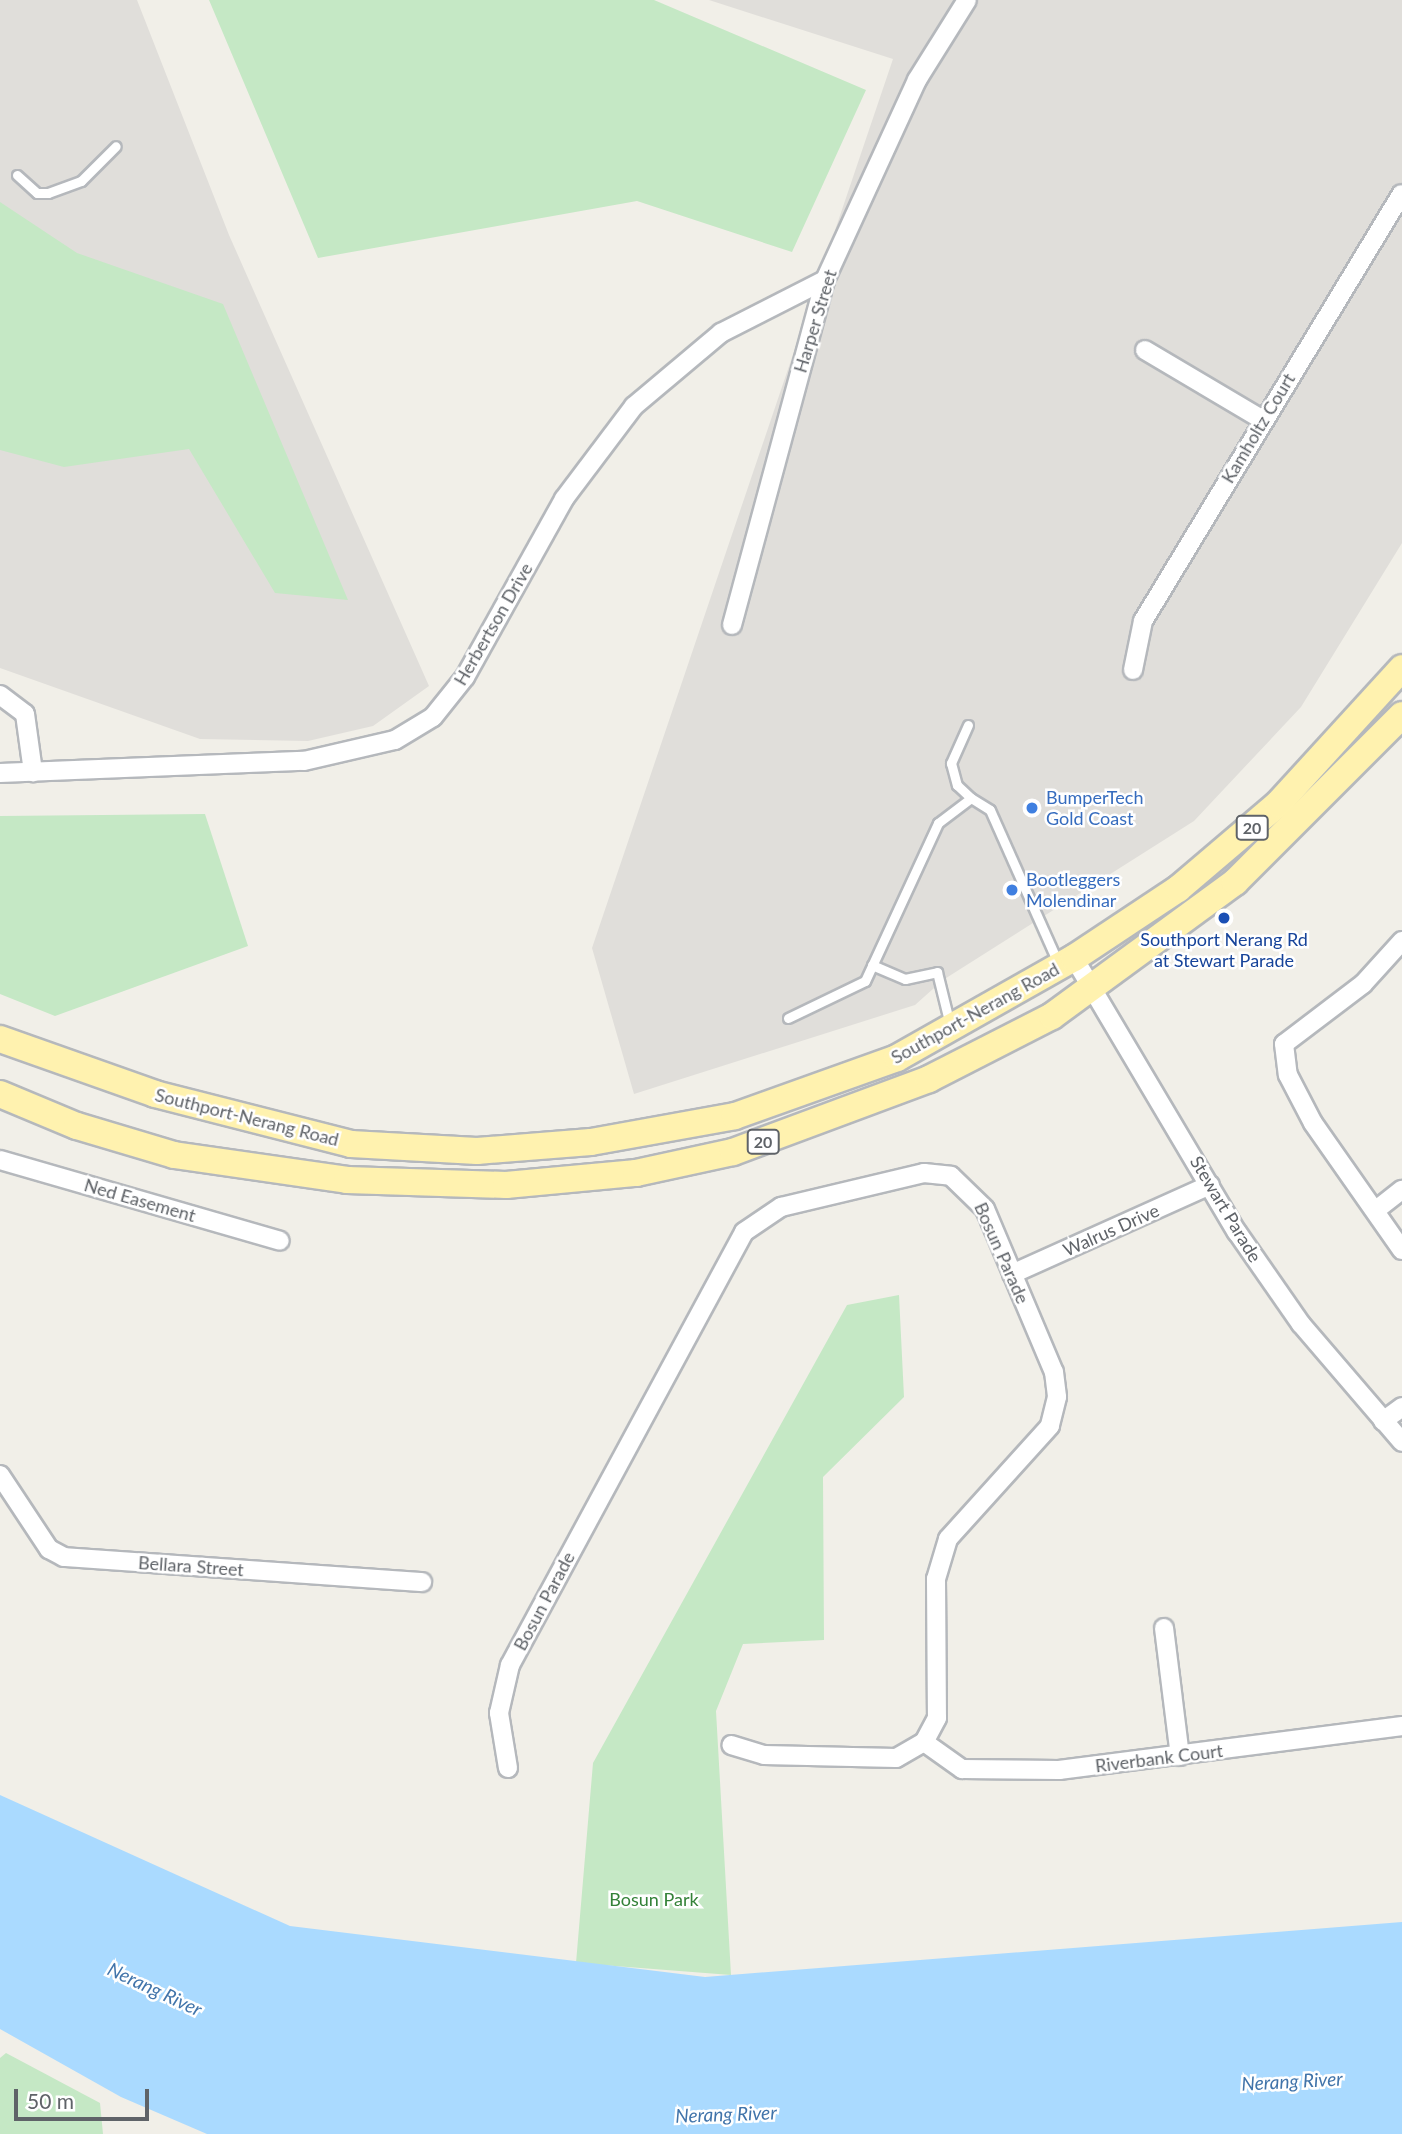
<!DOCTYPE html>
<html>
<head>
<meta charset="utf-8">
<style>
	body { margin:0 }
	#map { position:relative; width:1402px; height:2134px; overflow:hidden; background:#f1efe8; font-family:Lato,sans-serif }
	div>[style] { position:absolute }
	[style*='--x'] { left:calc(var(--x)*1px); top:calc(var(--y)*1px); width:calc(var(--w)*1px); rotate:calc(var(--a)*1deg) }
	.industrial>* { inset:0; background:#e0deda }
	.green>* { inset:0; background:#c5e8c5 }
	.water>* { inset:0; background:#aadaff }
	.roads { filter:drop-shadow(2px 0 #b5b8bc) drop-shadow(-2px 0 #b5b8bc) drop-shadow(0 2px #b5b8bc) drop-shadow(0 -2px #b5b8bc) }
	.service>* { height:9px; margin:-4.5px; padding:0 4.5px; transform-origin:4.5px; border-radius:4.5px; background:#fff }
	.minor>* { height:18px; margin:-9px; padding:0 9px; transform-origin:9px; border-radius:9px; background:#fff }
	.primary>* { height:26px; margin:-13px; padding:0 13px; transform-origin:13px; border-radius:13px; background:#fff2af }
	.dots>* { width:19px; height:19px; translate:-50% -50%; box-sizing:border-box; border:4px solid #fff; border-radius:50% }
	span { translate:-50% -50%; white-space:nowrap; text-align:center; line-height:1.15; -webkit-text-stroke:5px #fff; paint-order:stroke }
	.shield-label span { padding:2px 5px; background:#fff; border:2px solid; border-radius:5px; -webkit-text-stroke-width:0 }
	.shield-label { font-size:16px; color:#5f6368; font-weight:700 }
	.street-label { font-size:18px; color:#5f6368 }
	.shop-label { font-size:18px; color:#366cbe }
	.left { translate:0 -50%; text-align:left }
	.transit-label { font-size:18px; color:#164399 }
	.park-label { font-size:18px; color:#348238 }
	.water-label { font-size:19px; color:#4174aa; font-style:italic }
	.scale { position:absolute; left:14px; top:2089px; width:135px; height:32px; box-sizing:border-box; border:4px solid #5f6368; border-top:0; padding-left:9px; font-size:21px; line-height:24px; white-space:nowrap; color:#5f6368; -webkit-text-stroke:5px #fff; paint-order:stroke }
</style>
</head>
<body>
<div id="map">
	<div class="industrial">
		<i style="clip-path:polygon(0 0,137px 0,229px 235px,429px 686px,373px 726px,308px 741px,200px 739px,0 668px)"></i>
		<i style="clip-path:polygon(709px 0,1402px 0,1402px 543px,1301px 707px,1194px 821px,943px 980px,915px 1005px,634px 1094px,592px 948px,893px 59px)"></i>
	</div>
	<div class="green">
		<i style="clip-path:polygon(209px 0,654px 0,866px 90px,792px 252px,637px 201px,318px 258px)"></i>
		<i style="clip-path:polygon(0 202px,77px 253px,223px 304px,348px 600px,275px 593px,189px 449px,64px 467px,0 450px)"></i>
		<i style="clip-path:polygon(205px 814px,248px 946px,55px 1016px,0 994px,0 816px)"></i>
		<i style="clip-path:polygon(899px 1295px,904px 1397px,823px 1477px,824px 1640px,743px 1644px,716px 1711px,731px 1975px,576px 1963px,593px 1763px,847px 1305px)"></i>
		<i style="clip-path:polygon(6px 2053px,100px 2103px,103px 2134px,0 2134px,0 2058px)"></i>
	</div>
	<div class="water">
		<i style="clip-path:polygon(0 1795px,290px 1926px,705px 1977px,1402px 1922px,1402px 2134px,207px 2134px,121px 2097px,0 2029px)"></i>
	</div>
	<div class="roads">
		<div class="service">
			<i style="--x:17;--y:175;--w:27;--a:42"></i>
			<i style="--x:37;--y:193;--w:11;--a:0"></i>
			<i style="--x:48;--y:193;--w:35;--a:-20"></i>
			<i style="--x:81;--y:181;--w:49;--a:-45"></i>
			<i style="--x:968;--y:725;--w:42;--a:114.1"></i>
			<i style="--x:951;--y:763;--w:23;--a:75"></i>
			<i style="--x:957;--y:785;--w:19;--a:43"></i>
			<i style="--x:872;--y:965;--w:36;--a:23"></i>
			<i style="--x:905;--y:979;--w:33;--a:-12"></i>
			<i style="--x:937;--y:972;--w:55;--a:76.2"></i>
			<i style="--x:788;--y:1018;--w:85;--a:-25.7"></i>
			<i style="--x:865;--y:981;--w:174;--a:-65.2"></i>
			<i style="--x:938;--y:823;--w:41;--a:-37.1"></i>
			<i style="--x:971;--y:798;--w:22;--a:32"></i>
			<i style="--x:990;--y:810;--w:170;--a:66"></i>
		</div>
		<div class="minor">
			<i style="--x:1145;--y:350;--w:137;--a:30.7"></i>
			<i style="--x:732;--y:625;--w:357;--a:-74.9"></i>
			<i style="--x:825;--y:280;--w:220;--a:-65.3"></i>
			<i style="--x:917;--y:80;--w:94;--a:-58"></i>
			<i style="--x:1133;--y:670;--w:50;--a:-78.5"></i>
			<i style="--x:1143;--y:621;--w:499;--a:-58.8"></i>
			<i style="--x:0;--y:695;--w:31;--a:37"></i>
			<i style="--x:25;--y:714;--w:59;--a:82.1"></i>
			<i style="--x:0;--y:773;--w:304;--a:-2.3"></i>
			<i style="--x:304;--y:761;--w:93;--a:-13"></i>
			<i style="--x:395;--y:740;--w:44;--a:-31.2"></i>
			<i style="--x:433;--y:717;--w:51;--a:-51.3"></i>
			<i style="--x:465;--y:677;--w:204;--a:-60.9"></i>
			<i style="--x:564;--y:499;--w:116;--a:-53"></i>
			<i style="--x:634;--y:406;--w:114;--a:-40"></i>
			<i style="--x:721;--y:333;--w:117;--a:-27"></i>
			<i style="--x:1402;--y:941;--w:58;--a:132.2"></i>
			<i style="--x:1363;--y:984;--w:99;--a:142.8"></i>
			<i style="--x:1284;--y:1044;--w:31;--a:83"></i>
			<i style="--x:1288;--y:1075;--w:54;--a:62.5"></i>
			<i style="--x:1313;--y:1123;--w:155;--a:55"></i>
			<i style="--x:1074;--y:958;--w:319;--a:59.3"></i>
			<i style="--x:1237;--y:1232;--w:112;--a:55.2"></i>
			<i style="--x:1301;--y:1324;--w:155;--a:49.4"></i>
			<i style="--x:0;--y:1160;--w:291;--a:16.1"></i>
			<i style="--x:1376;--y:1210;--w:33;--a:-38"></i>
			<i style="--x:1012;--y:1274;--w:217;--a:-24.2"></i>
			<i style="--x:1383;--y:1421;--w:24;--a:-36"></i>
			<i style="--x:0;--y:1475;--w:89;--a:56.5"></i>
			<i style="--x:49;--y:1549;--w:17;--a:28"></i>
			<i style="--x:64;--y:1557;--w:359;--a:4"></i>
			<i style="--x:1164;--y:1628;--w:129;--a:82.9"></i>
			<i style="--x:924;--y:1742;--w:47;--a:35.4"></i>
			<i style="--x:962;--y:1769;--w:97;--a:0.6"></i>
			<i style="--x:1059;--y:1770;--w:346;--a:-7.3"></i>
			<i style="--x:508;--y:1768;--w:56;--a:-99.3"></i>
			<i style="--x:499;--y:1713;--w:49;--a:-77.1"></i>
			<i style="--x:510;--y:1665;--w:492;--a:-61.6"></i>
			<i style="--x:744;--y:1232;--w:45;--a:-34"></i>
			<i style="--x:781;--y:1207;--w:147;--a:-13.4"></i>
			<i style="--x:924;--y:1173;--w:27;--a:6"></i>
			<i style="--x:951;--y:1176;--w:47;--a:44.1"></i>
			<i style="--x:985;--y:1209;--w:177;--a:67.1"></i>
			<i style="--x:1054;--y:1372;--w:25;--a:83"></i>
			<i style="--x:1057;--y:1397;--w:30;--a:104"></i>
			<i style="--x:1050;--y:1426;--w:152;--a:132.1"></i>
			<i style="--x:948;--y:1539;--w:42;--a:106.7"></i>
			<i style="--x:936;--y:1579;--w:139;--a:89.6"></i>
			<i style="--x:937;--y:1718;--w:27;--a:118"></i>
			<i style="--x:924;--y:1742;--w:32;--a:150"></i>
			<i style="--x:896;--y:1758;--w:132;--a:-178.7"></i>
			<i style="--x:764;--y:1755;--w:34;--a:-163"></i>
		</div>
		<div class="primary">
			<i style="--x:0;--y:1039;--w:164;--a:19.5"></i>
			<i style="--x:155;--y:1094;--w:202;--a:14.3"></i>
			<i style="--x:351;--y:1144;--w:126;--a:3.2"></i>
			<i style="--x:477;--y:1151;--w:114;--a:-4.5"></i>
			<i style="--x:591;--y:1142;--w:146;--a:-10.2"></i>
			<i style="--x:735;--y:1116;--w:172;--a:-19.7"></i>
			<i style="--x:897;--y:1058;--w:203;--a:-29.5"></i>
			<i style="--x:1074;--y:958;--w:125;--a:-33.6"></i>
			<i style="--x:1178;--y:889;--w:131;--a:-40.4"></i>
			<i style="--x:1278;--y:804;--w:184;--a:-47.6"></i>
			<i style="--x:0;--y:1094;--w:83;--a:22.6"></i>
			<i style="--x:77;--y:1126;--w:101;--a:16.6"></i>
			<i style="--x:174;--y:1155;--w:175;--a:8.2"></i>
			<i style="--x:347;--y:1180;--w:159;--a:1.8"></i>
			<i style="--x:506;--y:1185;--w:131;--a:-5.3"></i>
			<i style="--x:636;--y:1173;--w:99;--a:-12.2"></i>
			<i style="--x:733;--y:1152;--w:209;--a:-20.4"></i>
			<i style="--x:929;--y:1079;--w:138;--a:-27.1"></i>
			<i style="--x:1052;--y:1016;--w:227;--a:-36.2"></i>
			<i style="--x:1235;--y:882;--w:236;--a:-45"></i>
		</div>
	</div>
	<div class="dots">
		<i style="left:1032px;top:808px;background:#3f7fe0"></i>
		<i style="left:1012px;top:890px;background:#3f7fe0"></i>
		<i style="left:1224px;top:918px;background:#1a4fb4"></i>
	</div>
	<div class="shield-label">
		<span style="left:1252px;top:828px">20</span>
		<span style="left:763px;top:1142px">20</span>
	</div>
	<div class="street-label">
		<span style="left:815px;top:321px;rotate:-73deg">Harper Street</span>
		<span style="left:1258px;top:428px;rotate:-59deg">Kamholtz Court</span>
		<span style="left:493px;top:624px;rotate:-60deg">Herbertson Drive</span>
		<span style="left:975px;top:1013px;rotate:-29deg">Southport-Nerang Road</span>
		<span style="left:247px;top:1117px;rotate:14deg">Southport-Nerang Road</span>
		<span style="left:140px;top:1200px;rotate:16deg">Ned Easement</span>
		<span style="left:1226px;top:1209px;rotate:59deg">Stewart Parade</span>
		<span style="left:1111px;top:1230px;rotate:-24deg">Walrus Drive</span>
		<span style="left:1002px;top:1253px;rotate:66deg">Bosun Parade</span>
		<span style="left:191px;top:1566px;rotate:4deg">Bellara Street</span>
		<span style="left:544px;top:1601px;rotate:-62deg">Bosun Parade</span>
		<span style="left:1159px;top:1758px;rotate:-7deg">Riverbank Court</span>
	</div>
	<div class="shop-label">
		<span class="left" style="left:1046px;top:808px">BumperTech<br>Gold Coast</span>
		<span class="left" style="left:1026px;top:890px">Bootleggers<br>Molendinar</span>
	</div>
	<div class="transit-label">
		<span style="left:1224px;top:950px">Southport Nerang Rd<br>at Stewart Parade</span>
	</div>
	<div class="park-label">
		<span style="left:654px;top:1899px">Bosun Park</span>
	</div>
	<div class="water-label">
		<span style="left:155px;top:1989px;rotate:25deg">Nerang River</span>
		<span style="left:1292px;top:2081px;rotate:-3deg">Nerang River</span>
		<span style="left:726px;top:2114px;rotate:-2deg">Nerang River</span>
	</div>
	<div class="scale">50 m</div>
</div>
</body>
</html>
